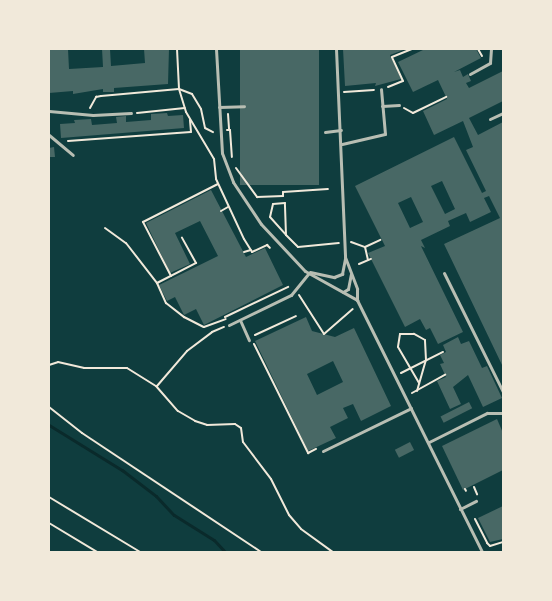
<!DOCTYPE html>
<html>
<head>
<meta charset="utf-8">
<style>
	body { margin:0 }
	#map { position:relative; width:552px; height:601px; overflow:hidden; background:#0f3d3e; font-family:Jost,sans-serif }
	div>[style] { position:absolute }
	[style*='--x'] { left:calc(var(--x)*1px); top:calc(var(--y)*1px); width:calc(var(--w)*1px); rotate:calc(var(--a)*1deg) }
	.stream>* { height:3px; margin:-1.5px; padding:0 1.5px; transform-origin:1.5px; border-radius:1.5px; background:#0a2a2b }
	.building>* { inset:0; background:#486865; transform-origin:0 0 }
	.path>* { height:2px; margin:-1px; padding:0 1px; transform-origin:1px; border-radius:1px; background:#f1e9da }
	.service>* { height:3px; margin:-1.5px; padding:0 1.5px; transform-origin:1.5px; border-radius:1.5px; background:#b8beb3 }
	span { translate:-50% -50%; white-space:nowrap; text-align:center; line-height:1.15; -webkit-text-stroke:5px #f1e9da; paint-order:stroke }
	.frame { position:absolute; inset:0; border:50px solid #f1e9da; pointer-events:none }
</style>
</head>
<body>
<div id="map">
	<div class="stream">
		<i style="--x:49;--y:425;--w:86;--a:31.7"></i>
		<i style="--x:122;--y:470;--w:43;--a:37.4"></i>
		<i style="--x:156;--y:496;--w:26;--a:47"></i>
		<i style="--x:174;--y:515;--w:47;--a:32"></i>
		<i style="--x:214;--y:540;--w:16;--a:47"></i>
	</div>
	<div class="building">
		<i style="clip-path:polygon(49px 49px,68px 49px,69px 69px,103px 67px,102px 49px,110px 49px,111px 66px,145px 63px,144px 49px,169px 49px,168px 84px,114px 88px,114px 92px,103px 92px,103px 89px,73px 94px,73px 91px,49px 93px)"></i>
		<i style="left:240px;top:49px;width:79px;height:136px"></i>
		<i style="clip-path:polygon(343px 49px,406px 49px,390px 55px,401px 79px,375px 86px,376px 83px,345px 86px)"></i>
		<i style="clip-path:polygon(evenodd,425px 49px,476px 49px,481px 58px,454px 72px,460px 70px,463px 77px,468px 74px,471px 81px,466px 83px,469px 88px,503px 71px,503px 101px,469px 118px,478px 135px,503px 122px,503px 367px,444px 244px,500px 218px,489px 196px,484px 198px,491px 212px,470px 222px,466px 213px,448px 221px,450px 226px,421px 240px,425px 248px,421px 246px,463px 332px,438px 344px,430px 328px,426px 330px,420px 319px,405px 327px,368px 253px,385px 246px,355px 186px,454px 137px,482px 193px,486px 191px,466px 150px,473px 147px,463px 121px,434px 135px,423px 111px,447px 99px,438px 80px,413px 92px,398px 62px,425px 49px,442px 181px,455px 209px,445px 214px,431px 186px,442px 181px,425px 49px,411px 197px,423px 222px,410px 228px,398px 203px,411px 197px)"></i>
		<i style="clip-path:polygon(167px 113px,168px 116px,183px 115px,184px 128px,61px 138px,60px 124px,75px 123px,74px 120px,91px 119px,92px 125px,117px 123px,116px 117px,126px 116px,126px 122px,151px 120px,151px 114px)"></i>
		<i style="clip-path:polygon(54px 147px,55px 157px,49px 157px,49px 148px)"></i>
		<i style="clip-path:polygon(211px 190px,246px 257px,265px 248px,283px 285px,204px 325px,196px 309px,184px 315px,175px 297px,167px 301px,159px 285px,218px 256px,200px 221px,175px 233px,190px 264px,170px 273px,146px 223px)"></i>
		<i style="clip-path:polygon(evenodd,306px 317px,312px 331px,335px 337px,354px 328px,391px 406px,361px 421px,353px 404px,343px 408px,348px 418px,330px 427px,336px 438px,308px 451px,255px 341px,306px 317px,333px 361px,343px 382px,317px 395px,307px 374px,333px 361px)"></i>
		<i style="clip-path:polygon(458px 337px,461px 344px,469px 341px,482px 368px,487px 366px,502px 398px,483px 407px,468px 375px,453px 387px,461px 404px,450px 409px,437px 381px,446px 377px,440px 364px,444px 363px,440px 355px,446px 352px,443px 345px)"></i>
		<i style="left:469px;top:402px;width:7px;height:32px;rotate:63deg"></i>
		<i style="clip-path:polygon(497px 419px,503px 433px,503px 470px,463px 490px,442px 446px)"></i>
		<i style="left:410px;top:442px;width:9px;height:17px;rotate:63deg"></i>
		<i style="clip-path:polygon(503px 506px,503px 539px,490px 542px,478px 518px)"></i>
	</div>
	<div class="path">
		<i style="--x:177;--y:49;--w:40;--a:87.1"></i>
		<i style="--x:179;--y:89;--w:14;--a:21"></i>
		<i style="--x:192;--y:94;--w:17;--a:59"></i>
		<i style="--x:201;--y:109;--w:19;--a:78"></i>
		<i style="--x:205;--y:128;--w:9;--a:27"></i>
		<i style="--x:478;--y:49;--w:8;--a:60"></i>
		<i style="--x:388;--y:87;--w:16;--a:-22"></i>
		<i style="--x:403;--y:81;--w:26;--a:-115"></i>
		<i style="--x:392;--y:57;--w:22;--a:-22"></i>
		<i style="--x:344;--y:92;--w:30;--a:-4"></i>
		<i style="--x:90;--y:108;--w:13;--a:-61"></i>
		<i style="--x:96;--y:97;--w:5;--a:-11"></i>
		<i style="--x:101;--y:96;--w:78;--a:-5.1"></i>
		<i style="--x:179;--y:89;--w:24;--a:73"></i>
		<i style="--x:186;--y:112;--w:55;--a:59.2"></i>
		<i style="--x:214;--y:159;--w:20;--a:84"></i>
		<i style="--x:216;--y:179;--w:66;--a:65"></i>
		<i style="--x:244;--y:239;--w:15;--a:58"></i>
		<i style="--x:252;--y:252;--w:17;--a:-25"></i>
		<i style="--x:267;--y:245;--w:4;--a:45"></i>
		<i style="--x:404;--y:108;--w:10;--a:29"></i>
		<i style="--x:413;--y:113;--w:37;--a:-26"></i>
		<i style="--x:137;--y:113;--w:48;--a:-5.9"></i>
		<i style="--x:228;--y:114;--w:15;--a:86"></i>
		<i style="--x:227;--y:130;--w:3;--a:0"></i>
		<i style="--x:230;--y:130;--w:27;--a:86"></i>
		<i style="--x:68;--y:141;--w:123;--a:-4.2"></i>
		<i style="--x:191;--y:132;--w:12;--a:-95"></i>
		<i style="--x:236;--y:168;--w:36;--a:54"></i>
		<i style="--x:257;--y:197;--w:26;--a:-2"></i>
		<i style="--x:283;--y:196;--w:4;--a:-90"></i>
		<i style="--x:283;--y:192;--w:45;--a:-3.8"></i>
		<i style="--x:221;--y:211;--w:8;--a:-30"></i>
		<i style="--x:105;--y:228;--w:26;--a:36"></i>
		<i style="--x:126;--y:243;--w:51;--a:52.2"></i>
		<i style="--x:157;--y:283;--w:44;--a:-27.1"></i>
		<i style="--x:196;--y:263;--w:29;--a:-119"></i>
		<i style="--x:286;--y:235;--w:32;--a:-92"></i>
		<i style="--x:285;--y:203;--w:12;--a:175"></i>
		<i style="--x:273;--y:204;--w:13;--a:103"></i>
		<i style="--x:270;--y:217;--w:24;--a:48"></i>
		<i style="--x:286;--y:235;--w:17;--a:45"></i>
		<i style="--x:298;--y:247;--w:41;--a:-5.6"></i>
		<i style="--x:351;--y:242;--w:15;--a:20"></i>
		<i style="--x:365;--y:247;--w:13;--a:77"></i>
		<i style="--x:365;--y:247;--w:17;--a:-25"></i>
		<i style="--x:244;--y:252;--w:7;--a:-16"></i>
		<i style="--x:359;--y:264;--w:13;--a:-23"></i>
		<i style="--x:171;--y:276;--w:61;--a:-117.4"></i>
		<i style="--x:143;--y:222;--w:84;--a:-26.9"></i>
		<i style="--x:157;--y:283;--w:22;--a:66"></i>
		<i style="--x:166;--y:303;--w:23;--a:38"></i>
		<i style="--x:184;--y:317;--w:22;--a:27"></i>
		<i style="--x:204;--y:327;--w:23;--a:-20"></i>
		<i style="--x:299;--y:295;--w:46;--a:57.3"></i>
		<i style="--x:324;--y:334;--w:38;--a:-41"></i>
		<i style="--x:225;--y:317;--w:70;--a:-25.5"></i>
		<i style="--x:255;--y:335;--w:45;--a:-24.9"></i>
		<i style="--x:254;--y:344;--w:122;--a:63.6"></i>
		<i style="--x:308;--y:453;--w:9;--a:-27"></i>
		<i style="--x:49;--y:365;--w:9;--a:-18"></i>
		<i style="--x:58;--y:362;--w:27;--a:13"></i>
		<i style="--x:84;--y:368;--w:43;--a:0"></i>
		<i style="--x:127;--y:368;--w:34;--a:32"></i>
		<i style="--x:156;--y:386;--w:33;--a:49"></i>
		<i style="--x:178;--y:411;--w:20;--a:30"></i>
		<i style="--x:195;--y:421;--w:13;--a:18"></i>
		<i style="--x:207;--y:425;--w:28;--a:-2"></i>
		<i style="--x:235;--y:424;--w:7;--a:34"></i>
		<i style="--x:241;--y:428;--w:14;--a:82"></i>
		<i style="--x:243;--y:442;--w:46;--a:52.9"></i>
		<i style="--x:271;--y:479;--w:40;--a:63.4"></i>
		<i style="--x:289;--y:515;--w:18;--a:49"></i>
		<i style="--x:301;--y:529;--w:39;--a:36"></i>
		<i style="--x:401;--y:373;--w:47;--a:-26.6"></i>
		<i style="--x:157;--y:386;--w:46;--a:-49.4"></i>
		<i style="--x:187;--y:351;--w:31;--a:-37"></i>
		<i style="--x:212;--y:332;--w:13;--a:-23"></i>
		<i style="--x:417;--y:391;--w:32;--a:-74"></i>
		<i style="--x:426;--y:360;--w:20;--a:-93"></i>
		<i style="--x:425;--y:340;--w:13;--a:-151"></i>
		<i style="--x:414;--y:334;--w:14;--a:180"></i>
		<i style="--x:400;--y:334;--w:13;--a:99"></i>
		<i style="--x:398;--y:347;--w:42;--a:59.7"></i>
		<i style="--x:412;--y:393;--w:38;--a:-29"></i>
		<i style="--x:49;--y:407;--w:42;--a:38.2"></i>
		<i style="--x:82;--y:433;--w:215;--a:33.6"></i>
		<i style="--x:474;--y:487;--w:8;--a:67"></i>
		<i style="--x:465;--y:489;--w:2;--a:63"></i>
		<i style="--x:49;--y:497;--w:106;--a:31.1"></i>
		<i style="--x:475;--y:519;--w:27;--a:63"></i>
		<i style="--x:487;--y:543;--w:4;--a:45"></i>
		<i style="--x:490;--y:546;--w:14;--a:-17"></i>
		<i style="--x:49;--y:523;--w:56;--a:31.1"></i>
	</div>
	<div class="service">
		<i style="--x:216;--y:49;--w:104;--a:86.7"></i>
		<i style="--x:222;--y:153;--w:31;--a:69"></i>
		<i style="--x:233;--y:182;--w:50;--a:56.3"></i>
		<i style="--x:261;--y:224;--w:64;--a:46.9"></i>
		<i style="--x:305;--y:271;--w:60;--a:29.1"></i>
		<i style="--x:336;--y:49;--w:208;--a:87.5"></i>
		<i style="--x:345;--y:257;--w:34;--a:69"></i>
		<i style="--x:357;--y:289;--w:11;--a:90"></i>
		<i style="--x:357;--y:300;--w:281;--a:63.6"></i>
		<i style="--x:470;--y:74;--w:23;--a:-29"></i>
		<i style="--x:490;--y:63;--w:14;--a:-86"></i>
		<i style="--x:382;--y:106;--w:17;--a:-3"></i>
		<i style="--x:219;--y:107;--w:25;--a:-2"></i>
		<i style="--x:49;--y:111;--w:44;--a:5.2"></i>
		<i style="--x:93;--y:115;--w:38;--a:-3"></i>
		<i style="--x:490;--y:119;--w:14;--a:-25"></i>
		<i style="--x:325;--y:132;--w:16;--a:-7"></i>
		<i style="--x:49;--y:135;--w:31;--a:40"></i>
		<i style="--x:342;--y:144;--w:44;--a:-13.1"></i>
		<i style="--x:385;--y:134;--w:45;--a:-95.1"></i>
		<i style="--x:310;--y:272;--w:25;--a:12"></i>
		<i style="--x:334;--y:277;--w:9;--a:-21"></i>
		<i style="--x:342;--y:274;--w:16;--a:-79"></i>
		<i style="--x:444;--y:273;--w:133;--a:63.6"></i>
		<i style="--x:343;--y:292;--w:6;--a:-31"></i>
		<i style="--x:348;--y:289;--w:15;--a:-79"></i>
		<i style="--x:240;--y:320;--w:22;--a:66"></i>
		<i style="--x:229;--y:325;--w:69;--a:-25.8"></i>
		<i style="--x:291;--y:295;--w:28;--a:-51"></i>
		<i style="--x:429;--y:442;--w:65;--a:-26.6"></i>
		<i style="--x:487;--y:413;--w:16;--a:0"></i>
		<i style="--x:323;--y:451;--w:98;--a:-26"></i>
		<i style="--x:460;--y:509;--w:18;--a:-27"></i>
	</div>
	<div class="frame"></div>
</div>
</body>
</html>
